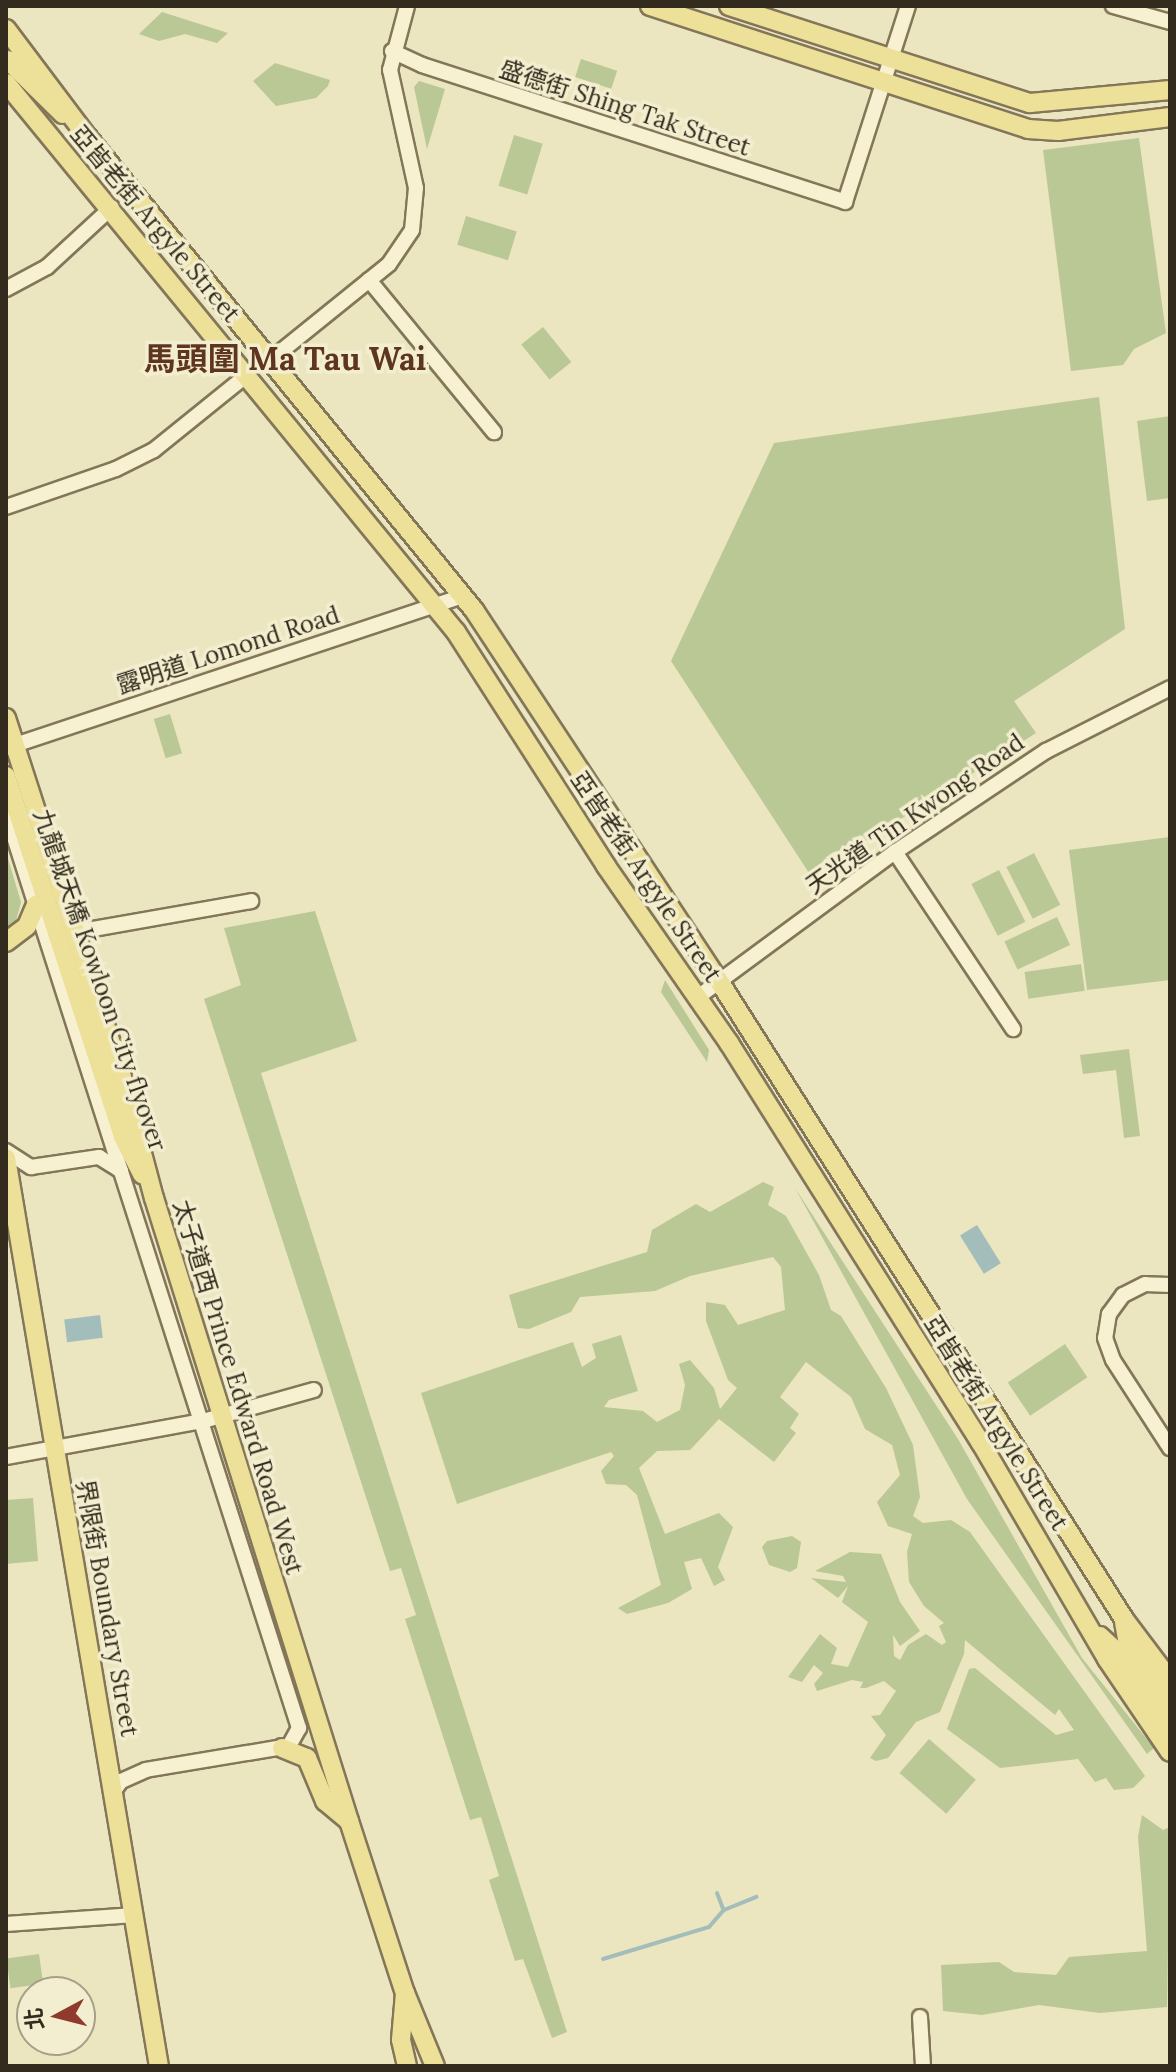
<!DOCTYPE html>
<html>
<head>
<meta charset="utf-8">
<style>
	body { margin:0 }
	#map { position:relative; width:1176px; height:2072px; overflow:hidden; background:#ebe5c0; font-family:Lora,"Noto Sans TC",serif }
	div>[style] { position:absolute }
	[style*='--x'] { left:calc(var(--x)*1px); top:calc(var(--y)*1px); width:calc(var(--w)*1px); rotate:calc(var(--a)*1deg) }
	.green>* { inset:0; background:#bac895; transform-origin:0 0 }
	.water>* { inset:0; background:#a3bdba; transform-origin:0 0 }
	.stream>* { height:4px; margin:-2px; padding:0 2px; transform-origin:2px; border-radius:2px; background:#a3bdba }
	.roads { filter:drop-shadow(2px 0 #837659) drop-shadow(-2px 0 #837659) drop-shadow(0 2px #837659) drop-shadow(0 -2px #837659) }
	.minor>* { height:14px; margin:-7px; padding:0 7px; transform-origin:7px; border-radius:7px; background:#f7f1d2 }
	.major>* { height:18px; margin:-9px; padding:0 9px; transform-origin:9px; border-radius:9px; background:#ede099 }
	span { translate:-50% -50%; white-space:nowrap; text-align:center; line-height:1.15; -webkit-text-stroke:7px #f3eecf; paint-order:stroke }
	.street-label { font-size:24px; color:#332b1d }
	.district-label { font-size:32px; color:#5e351e; font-weight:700 }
	.frame { position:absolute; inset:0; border:8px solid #332b1d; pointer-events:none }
	.north { position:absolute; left:16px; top:1976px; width:80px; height:80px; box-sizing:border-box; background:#f3eecf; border:2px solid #a6a088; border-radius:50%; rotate:263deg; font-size:22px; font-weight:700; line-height:32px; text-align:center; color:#332b1d }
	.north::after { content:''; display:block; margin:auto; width:28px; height:36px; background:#8f3a2c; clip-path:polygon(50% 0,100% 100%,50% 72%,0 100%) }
</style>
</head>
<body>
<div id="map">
	<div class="green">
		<i style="clip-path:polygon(162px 12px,228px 33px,217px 43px,185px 34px,159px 41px,139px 34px)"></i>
		<i style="left:581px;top:59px;width:38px;height:19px;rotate:18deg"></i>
		<i style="clip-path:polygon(275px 63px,330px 80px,328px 86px,316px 98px,276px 106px,253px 81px)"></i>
		<i style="clip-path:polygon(419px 81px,445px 89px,427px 149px,414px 87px)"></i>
		<i style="left:514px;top:135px;width:30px;height:53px;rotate:17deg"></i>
		<i style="clip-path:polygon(1139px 138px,1166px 333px,1134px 349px,1123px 365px,1071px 371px,1043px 150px)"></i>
		<i style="left:466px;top:216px;width:53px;height:30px;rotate:17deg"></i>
		<i style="left:543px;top:327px;width:45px;height:28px;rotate:51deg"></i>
		<i style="clip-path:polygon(1099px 397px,1125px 629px,1014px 701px,1036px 733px,811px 876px,671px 661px,774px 443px)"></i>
		<i style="clip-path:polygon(1170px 416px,1170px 498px,1147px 501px,1137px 421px)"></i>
		<i style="left:170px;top:714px;width:41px;height:17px;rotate:73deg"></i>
		<i style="clip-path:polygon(1170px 837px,1170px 980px,1087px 990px,1069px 850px)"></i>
		<i style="clip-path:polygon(6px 852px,21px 902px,16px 921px,6px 930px)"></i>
		<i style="left:1034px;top:853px;width:58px;height:31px;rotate:63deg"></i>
		<i style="left:999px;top:870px;width:58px;height:31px;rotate:63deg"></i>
		<i style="clip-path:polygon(315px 911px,357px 1041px,261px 1073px,567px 2032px,552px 2038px,523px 1959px,515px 1961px,489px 1880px,499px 1876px,481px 1817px,470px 1820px,405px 1619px,416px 1615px,401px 1568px,390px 1571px,204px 999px,241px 985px,224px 928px)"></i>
		<i style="left:1057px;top:917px;width:31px;height:58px;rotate:65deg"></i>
		<i style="left:1081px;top:964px;width:27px;height:57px;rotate:82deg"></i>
		<i style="clip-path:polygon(665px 980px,709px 1050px,707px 1062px,661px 992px)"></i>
		<i style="clip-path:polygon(1129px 1049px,1140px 1136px,1124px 1138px,1116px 1070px,1083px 1074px,1080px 1055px)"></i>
		<i style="clip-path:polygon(763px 1182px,774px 1187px,768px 1205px,786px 1216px,819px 1275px,831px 1310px,841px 1316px,886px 1388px,913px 1445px,920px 1497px,913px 1516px,923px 1523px,951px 1520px,970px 1532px,1145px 1776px,1133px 1788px,1114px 1790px,1106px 1778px,1095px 1782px,1078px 1759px,1000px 1768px,947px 1729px,969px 1669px,975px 1668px,1056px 1735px,1074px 1730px,1059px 1709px,1055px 1715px,965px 1640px,964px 1654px,940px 1712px,916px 1722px,888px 1758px,876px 1761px,870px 1758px,886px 1735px,871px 1716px,880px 1715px,896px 1691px,884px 1681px,866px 1688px,860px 1688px,863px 1682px,852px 1680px,817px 1691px,814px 1684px,823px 1673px,814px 1665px,802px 1682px,788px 1677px,820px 1634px,837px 1648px,831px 1664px,848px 1667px,868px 1622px,842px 1602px,848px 1586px,838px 1598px,811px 1578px,846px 1582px,843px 1576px,815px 1571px,850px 1552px,881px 1554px,900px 1602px,920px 1631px,900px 1646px,893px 1635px,894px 1656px,900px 1660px,908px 1645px,926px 1634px,942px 1645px,946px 1642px,939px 1626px,944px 1623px,924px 1606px,909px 1582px,907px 1552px,912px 1534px,888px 1526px,877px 1502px,900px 1475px,892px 1445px,865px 1429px,851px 1397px,806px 1362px,780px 1397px,799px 1414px,790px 1428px,796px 1433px,774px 1462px,719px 1419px,690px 1450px,657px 1451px,639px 1468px,665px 1534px,719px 1513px,733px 1527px,718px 1567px,725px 1580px,714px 1586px,701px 1558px,684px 1562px,692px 1589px,668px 1603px,627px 1614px,618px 1608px,661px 1585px,637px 1495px,626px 1485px,606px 1484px,601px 1471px,614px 1456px,611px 1452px,457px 1504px,421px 1393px,573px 1342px,582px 1367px,596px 1358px,592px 1344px,621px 1335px,638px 1391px,609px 1400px,604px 1407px,643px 1411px,657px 1422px,680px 1410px,685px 1385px,679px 1364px,690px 1360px,714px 1388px,720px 1409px,737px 1388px,728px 1380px,706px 1321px,706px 1302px,725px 1305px,738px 1325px,785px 1310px,781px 1267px,773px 1257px,690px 1276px,655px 1291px,580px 1297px,571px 1312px,529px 1329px,518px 1328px,509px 1295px,647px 1252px,652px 1230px,696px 1204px,710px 1212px)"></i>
		<i style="clip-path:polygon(795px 1188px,958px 1439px,1082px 1658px,1154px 1748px,1147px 1754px,967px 1499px)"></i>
		<i style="left:1065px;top:1344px;width:40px;height:69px;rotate:56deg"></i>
		<i style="clip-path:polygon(33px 1498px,38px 1561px,6px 1564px,6px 1500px)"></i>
		<i style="clip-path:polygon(792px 1536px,801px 1542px,797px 1568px,790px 1572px,769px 1565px,762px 1547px,767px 1541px)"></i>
		<i style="left:929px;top:1739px;width:62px;height:45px;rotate:41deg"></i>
		<i style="clip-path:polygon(1142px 1815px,1163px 1830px,1170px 1827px,1167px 2007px,1100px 2013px,1039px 2005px,982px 2015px,943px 2011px,941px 1965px,999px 1962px,1014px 1972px,1056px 1975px,1069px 1957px,1147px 1951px,1138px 1837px)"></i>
		<i style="left:39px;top:1954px;width:30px;height:33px;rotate:82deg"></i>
	</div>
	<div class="water">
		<i style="left:977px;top:1225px;width:45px;height:20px;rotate:58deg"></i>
		<i style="left:100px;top:1315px;width:23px;height:36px;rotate:83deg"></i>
	</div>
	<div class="stream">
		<i style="--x:717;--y:1893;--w:17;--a:69"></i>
		<i style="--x:603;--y:1959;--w:111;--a:-16.8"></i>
		<i style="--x:709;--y:1927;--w:23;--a:-49"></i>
		<i style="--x:724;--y:1910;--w:35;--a:-22"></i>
	</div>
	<div class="roads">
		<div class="minor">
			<i style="--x:1113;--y:6;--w:59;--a:15.7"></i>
			<i style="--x:392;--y:51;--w:33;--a:25"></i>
			<i style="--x:422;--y:65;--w:445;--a:17.9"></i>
			<i style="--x:845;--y:202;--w:206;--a:-72.2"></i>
			<i style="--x:369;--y:280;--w:197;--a:50.6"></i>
			<i style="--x:6;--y:289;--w:47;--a:-28.2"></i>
			<i style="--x:47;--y:267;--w:88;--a:-42.7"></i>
			<i style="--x:269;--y:361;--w:154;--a:-38.9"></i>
			<i style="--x:389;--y:264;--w:41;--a:-55.9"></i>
			<i style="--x:412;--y:230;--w:42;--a:-84.6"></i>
			<i style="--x:416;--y:188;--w:121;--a:-102.4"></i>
			<i style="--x:390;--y:70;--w:66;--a:-75.1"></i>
			<i style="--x:6;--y:507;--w:116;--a:-19.1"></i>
			<i style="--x:116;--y:469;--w:42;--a:-26.6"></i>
			<i style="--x:154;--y:450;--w:119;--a:-38.9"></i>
			<i style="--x:6;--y:748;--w:482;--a:-18.4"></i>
			<i style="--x:6;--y:812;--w:962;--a:72.26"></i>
			<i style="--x:299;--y:1728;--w:21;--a:119"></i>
			<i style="--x:289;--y:1746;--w:145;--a:170.5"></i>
			<i style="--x:146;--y:1770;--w:27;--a:156"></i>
			<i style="--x:121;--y:1781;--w:12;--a:125"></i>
			<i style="--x:895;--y:852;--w:213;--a:56.3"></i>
			<i style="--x:76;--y:932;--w:178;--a:-10"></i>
			<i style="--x:698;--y:997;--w:245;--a:-36.4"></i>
			<i style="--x:895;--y:852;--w:182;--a:-33.8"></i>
			<i style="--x:1046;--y:751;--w:139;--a:-26.9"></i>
			<i style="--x:6;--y:1151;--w:30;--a:33"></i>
			<i style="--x:31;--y:1167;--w:69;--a:-8.4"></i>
			<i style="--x:99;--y:1157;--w:26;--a:32"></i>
			<i style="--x:1170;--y:1285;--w:25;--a:-178"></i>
			<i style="--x:1145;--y:1284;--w:25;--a:153"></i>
			<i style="--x:1123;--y:1295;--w:24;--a:126"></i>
			<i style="--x:1109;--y:1314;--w:24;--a:99"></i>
			<i style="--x:1105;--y:1338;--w:23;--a:70"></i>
			<i style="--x:1113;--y:1360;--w:105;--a:57.1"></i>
			<i style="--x:6;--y:1457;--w:200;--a:-10.4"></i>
			<i style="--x:203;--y:1421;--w:115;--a:-15.6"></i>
			<i style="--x:6;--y:1924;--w:129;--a:-4"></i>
			<i style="--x:920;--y:2017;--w:49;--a:86.5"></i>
		</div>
		<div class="major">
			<i style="--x:650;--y:6;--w:398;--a:18"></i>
			<i style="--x:1028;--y:129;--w:30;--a:4"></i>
			<i style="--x:1058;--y:131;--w:113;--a:-7.1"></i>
			<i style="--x:729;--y:6;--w:316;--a:17.9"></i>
			<i style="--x:1030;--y:103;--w:141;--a:-5.3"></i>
			<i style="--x:6;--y:29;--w:133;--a:53"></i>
			<i style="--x:86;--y:135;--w:613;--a:50.76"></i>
			<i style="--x:474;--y:610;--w:445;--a:56.6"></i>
			<i style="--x:719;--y:981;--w:756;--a:57.59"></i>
			<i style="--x:1124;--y:1619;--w:76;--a:53"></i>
			<i style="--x:8;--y:60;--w:77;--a:44.5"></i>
			<i style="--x:6;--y:83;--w:710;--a:50.66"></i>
			<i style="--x:456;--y:632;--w:278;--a:57.3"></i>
			<i style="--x:606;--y:866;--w:216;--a:55.2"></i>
			<i style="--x:729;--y:1043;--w:473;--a:57.8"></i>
			<i style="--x:981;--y:1443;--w:250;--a:59.7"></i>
			<i style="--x:1107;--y:1659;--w:112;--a:55.9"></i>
			<i style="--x:6;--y:718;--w:378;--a:72.1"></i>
			<i style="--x:122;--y:1078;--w:124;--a:75.1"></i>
			<i style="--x:154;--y:1198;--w:653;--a:72.62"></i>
			<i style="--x:349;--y:1821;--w:181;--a:72"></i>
			<i style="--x:405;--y:1993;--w:79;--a:67.7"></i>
			<i style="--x:6;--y:776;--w:379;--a:72"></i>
			<i style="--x:123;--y:1137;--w:42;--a:62.8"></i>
			<i style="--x:6;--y:942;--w:26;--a:-37"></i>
			<i style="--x:27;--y:926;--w:23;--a:-67"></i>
			<i style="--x:6;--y:1158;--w:921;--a:80.44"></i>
			<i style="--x:1124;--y:1622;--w:22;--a:80"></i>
			<i style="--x:1128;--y:1644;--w:75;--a:55.9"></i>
			<i style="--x:1100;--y:1636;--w:25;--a:43"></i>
			<i style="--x:1118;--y:1653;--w:91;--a:55.3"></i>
			<i style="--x:282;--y:1748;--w:27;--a:22"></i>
			<i style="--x:307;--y:1758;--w:47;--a:67.3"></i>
			<i style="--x:325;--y:1801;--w:31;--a:40"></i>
			<i style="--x:405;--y:1993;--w:47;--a:94.9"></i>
			<i style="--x:401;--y:2040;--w:27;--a:77"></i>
		</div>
	</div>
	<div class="street-label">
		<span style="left:625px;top:108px;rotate:18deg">盛德街 Shing Tak Street</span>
		<span style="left:155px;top:224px;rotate:50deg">亞皆老街 Argyle Street</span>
		<span style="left:228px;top:650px;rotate:-18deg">露明道 Lomond Road</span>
		<span style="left:915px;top:814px;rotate:-35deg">天光道 Tin Kwong Road</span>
		<span style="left:646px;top:877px;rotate:56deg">亞皆老街 Argyle Street</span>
		<span style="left:100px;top:980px;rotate:71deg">九龍城天橋 Kowloon City flyover</span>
		<span style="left:238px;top:1387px;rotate:73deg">太子道西 Prince Edward Road West</span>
		<span style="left:996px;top:1423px;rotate:58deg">亞皆老街 Argyle Street</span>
		<span style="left:107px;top:1608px;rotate:80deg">界限街 Boundary Street</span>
	</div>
	<div class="district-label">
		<span style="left:285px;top:359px">馬頭圍 Ma Tau Wai</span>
	</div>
	<div class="frame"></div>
	<div class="north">北</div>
</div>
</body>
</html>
